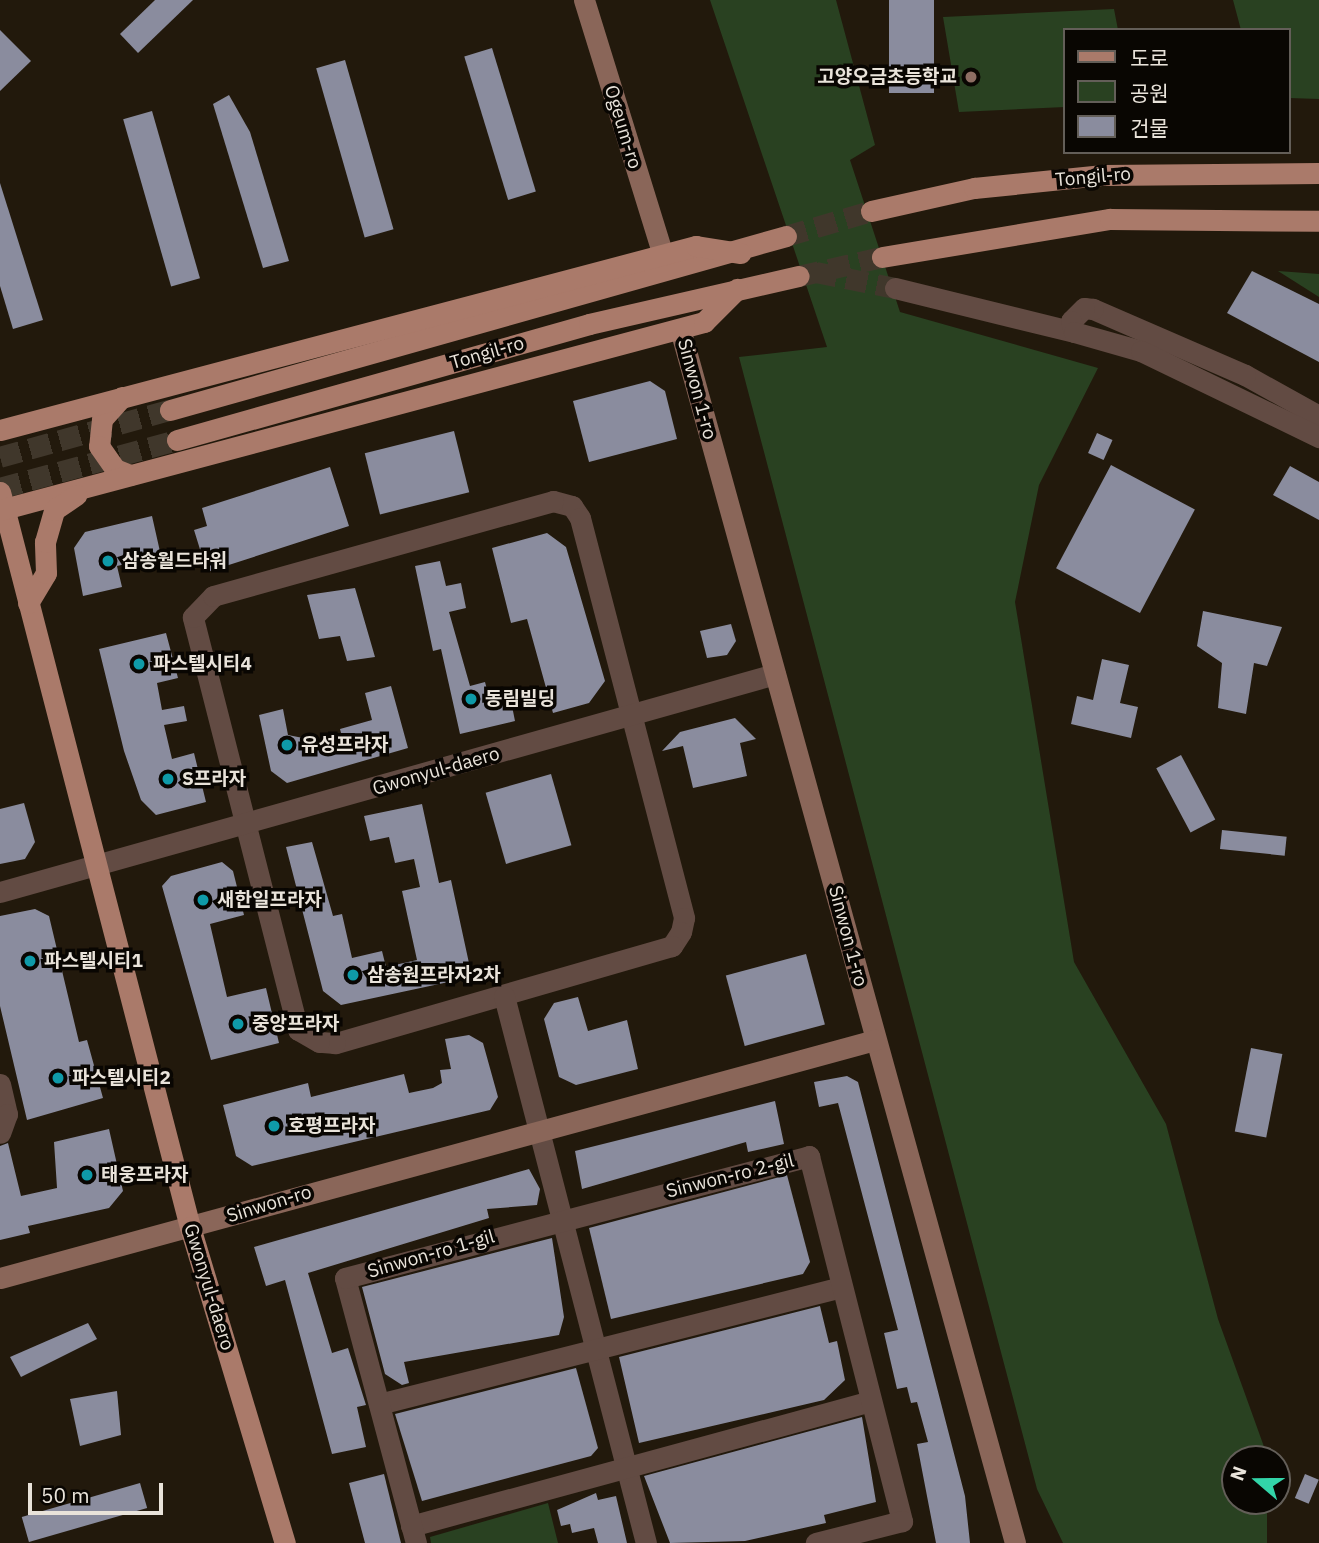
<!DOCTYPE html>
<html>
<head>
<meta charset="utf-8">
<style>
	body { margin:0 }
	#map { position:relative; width:1319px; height:1543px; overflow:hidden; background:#22190c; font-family:"IBM Plex Sans","Noto Sans KR",sans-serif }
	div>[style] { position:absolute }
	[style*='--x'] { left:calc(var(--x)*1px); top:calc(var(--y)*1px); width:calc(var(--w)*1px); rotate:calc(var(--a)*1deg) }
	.green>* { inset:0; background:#294121 }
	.building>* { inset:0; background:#8a8c9e; transform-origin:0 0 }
	.street-tunnel>* { height:21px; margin-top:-10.5px; transform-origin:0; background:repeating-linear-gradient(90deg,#40372b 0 21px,transparent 0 31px) }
	.primary-tunnel>* { height:21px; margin-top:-10.5px; transform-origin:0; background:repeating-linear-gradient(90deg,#40372b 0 21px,transparent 0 31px) }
	.street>* { height:21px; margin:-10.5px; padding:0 10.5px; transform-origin:10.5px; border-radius:10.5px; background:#624b43 }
	.secondary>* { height:21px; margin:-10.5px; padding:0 10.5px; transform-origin:10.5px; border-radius:10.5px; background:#8a6659 }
	.primary>* { height:21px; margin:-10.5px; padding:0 10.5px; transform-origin:10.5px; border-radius:10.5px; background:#aa7a6a }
	.dots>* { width:19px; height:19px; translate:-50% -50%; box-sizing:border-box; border:4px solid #090602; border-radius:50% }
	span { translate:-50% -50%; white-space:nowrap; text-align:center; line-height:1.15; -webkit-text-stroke:7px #090602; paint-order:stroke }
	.poi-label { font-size:19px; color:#e9e3da; font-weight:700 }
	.right { translate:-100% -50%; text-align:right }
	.left { translate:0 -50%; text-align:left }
	.street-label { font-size:19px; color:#e9e3da }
	.legend { position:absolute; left:1063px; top:28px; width:228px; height:126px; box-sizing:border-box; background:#090602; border:2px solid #635e58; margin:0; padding:9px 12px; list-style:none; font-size:21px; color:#e9e3da }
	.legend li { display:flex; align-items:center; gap:14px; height:35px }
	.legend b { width:35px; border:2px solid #635e58 }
	.north { position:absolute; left:1221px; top:1445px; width:70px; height:70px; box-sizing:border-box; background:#090602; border:2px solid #635e58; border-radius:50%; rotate:290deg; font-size:19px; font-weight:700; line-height:28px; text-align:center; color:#e9e3da }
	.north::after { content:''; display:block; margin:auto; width:24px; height:32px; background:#32d4a8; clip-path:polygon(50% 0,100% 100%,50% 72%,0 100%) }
	.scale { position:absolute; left:28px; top:1483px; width:135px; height:32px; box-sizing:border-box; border:4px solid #e9e3da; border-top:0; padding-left:9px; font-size:21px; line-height:24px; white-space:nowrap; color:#e9e3da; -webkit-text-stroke:5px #090602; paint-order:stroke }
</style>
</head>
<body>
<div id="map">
	<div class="green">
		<i style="clip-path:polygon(710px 0,836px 0,875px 145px,850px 160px,900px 312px,1098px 368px,1039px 485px,1015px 602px,1074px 962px,1166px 1124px,1218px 1319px,1267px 1455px,1235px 1459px,1235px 1501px,1267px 1501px,1267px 1543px,1063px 1543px,1037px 1489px,739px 357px,827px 347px)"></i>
		<i style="clip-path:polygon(1233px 0,1319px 0,1319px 99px,1289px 98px,1289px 30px,1241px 30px)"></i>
		<i style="clip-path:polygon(1114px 9px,1118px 30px,1065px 30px,1065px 107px,959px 112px,943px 17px)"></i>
		<i style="clip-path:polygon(1278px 271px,1319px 274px,1319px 297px)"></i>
		<i style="clip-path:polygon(548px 1503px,558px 1543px,431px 1543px,430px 1537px)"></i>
	</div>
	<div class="building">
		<i style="clip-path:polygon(155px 0,193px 0,138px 53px,120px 34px)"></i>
		<i style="left:889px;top:0;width:45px;height:93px"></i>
		<i style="clip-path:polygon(0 30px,31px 61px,0 91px)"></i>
		<i style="left:492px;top:48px;width:150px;height:29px;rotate:73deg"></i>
		<i style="left:345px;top:60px;width:176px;height:30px;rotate:74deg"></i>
		<i style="clip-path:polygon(229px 95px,250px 132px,289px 261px,263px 268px,213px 104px)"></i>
		<i style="left:152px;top:111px;width:174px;height:30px;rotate:74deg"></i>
		<i style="clip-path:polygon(0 183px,43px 320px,13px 329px,0 286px)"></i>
		<i style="clip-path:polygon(1252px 271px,1319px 304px,1319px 362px,1227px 313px)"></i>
		<i style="clip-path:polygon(650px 381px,665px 391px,677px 439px,589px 462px,573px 401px)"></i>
		<i style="left:454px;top:431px;width:63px;height:92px;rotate:76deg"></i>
		<i style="left:1097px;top:433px;width:17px;height:22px;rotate:24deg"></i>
		<i style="left:1111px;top:465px;width:95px;height:117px;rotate:28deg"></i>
		<i style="clip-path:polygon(1290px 466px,1319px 482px,1319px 520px,1273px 495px)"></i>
		<i style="clip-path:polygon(330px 467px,349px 526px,207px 572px,194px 530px,207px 526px,202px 508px)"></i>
		<i style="clip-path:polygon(152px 516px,161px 556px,117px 566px,122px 587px,83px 596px,74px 548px,85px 532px)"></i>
		<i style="clip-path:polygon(547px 533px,566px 547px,605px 681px,589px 703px,553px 713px,527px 619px,511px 623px,492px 548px)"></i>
		<i style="clip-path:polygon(440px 561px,446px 586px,461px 583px,466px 608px,449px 612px,470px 686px,485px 682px,490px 701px,510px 696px,515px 721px,460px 734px,441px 649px,433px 651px,415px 566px)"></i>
		<i style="clip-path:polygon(355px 588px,375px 657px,347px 661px,340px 636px,319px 639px,307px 595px)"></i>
		<i style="clip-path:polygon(1203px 611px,1282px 627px,1267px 666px,1254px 663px,1246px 714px,1218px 708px,1222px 663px,1197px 646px)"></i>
		<i style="clip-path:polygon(731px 624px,736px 641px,727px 655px,707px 658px,700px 631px)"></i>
		<i style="clip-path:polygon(166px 633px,178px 678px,157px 683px,162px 710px,184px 706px,187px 721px,164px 725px,172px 759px,194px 753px,206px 802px,156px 815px,141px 800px,124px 751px,99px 649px)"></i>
		<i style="clip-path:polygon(1102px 659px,1129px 665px,1120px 703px,1138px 707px,1131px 738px,1071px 724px,1077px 696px,1093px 700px)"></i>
		<i style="clip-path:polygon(391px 686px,408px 748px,287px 783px,271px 771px,259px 715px,283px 709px,288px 735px,308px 739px,310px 748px,343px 741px,340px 729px,372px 720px,365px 693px)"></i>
		<i style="clip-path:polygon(735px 718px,756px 739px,740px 743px,747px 776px,693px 788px,683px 746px,662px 751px,680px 732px)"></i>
		<i style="left:1181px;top:755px;width:73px;height:28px;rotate:62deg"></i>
		<i style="left:551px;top:774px;width:74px;height:68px;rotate:74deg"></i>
		<i style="clip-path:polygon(24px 803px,35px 842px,25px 859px,0 864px,0 809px)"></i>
		<i style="clip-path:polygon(422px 804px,439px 883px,451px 880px,472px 977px,341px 1005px,323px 991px,286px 847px,312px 842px,333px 916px,342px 914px,352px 958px,382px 951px,386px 967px,417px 960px,402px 891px,420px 887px,414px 859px,395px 863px,389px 837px,370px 841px,364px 816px)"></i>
		<i style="left:1222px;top:830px;width:65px;height:19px;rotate:6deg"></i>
		<i style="clip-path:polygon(222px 862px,233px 871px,244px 915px,210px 924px,227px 997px,266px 988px,279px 1043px,211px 1060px,162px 886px,171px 876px)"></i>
		<i style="clip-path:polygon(35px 909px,49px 916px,79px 1042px,87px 1040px,103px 1098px,27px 1120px,0 1006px,0 916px)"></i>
		<i style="left:806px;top:954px;width:73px;height:83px;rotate:75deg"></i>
		<i style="clip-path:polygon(578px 997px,588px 1031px,627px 1020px,638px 1069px,576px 1085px,559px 1077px,544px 1019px,554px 1003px)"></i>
		<i style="clip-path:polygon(469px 1035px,483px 1043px,498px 1097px,490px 1110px,252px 1166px,236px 1156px,223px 1105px,308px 1083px,311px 1097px,404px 1074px,409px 1093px,433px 1088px,442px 1083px,440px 1070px,451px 1069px,445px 1039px)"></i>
		<i style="left:1251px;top:1048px;width:32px;height:85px;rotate:11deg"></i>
		<i style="clip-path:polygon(847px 1076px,858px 1082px,965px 1496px,970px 1543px,936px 1543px,917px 1444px,928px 1442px,917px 1402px,911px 1403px,907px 1387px,897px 1389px,884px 1333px,898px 1330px,838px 1103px,819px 1107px,814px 1082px)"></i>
		<i style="clip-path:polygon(775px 1101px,784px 1144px,748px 1152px,746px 1142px,582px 1189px,575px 1151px)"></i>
		<i style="clip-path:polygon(109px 1129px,123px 1191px,109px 1208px,28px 1226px,30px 1233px,0 1240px,0 1146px,8px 1143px,21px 1196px,57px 1188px,54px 1142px)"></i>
		<i style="clip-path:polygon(529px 1169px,540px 1189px,537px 1205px,487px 1209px,489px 1218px,308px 1273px,332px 1353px,348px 1348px,366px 1405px,357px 1407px,366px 1447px,332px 1454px,285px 1280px,266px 1286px,254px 1247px)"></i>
		<i style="clip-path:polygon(787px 1175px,810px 1262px,803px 1274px,611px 1319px,589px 1228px)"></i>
		<i style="clip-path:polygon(552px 1238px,564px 1317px,559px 1335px,404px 1362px,409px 1383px,402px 1385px,385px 1374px,362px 1287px)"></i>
		<i style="clip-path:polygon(820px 1306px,829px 1343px,837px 1341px,845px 1380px,824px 1400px,639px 1443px,619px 1357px)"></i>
		<i style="clip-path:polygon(88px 1323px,97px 1339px,21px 1377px,10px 1357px)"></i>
		<i style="clip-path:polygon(576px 1368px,598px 1448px,591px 1456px,422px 1501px,395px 1414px)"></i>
		<i style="clip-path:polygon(117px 1391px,121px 1435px,80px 1446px,70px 1399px)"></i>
		<i style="clip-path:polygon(862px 1417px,876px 1502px,824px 1515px,826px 1523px,745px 1541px,670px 1543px,644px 1476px)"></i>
		<i style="clip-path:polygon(384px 1474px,401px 1543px,365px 1543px,349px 1483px)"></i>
		<i style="left:1305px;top:1474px;width:15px;height:26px;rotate:23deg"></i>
		<i style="left:140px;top:1483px;width:26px;height:123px;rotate:74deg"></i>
		<i style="clip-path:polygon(596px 1493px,598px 1500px,616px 1496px,627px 1543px,598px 1543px,594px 1528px,572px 1533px,570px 1524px,561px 1526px,557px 1510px)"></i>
	</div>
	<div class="street-tunnel">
		<i style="--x:816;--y:272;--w:81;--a:11.4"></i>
	</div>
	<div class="primary-tunnel">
		<i style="--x:786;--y:236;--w:89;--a:-16.4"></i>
		<i style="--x:799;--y:276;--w:85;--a:-12.9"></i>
		<i style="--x:0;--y:457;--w:176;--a:-15.5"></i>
		<i style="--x:0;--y:488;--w:183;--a:-15.2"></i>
	</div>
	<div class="street">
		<i style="--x:895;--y:288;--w:184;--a:13.8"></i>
		<i style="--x:1319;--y:416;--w:85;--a:-151"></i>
		<i style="--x:1245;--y:375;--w:166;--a:-156.5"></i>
		<i style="--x:1093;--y:309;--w:9;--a:-174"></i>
		<i style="--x:1084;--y:308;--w:18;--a:135"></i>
		<i style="--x:1071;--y:321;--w:11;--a:75"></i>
		<i style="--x:1074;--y:332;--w:70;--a:15.8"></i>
		<i style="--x:1141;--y:351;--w:198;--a:25.8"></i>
		<i style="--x:553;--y:501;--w:20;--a:15"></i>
		<i style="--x:572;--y:506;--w:14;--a:56"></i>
		<i style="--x:580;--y:518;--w:413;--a:75.4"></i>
		<i style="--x:684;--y:918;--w:14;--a:102"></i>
		<i style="--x:681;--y:932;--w:17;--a:123"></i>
		<i style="--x:672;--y:946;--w:351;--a:163.9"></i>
		<i style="--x:335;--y:1043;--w:16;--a:-176"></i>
		<i style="--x:319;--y:1042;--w:24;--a:-150"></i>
		<i style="--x:298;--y:1030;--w:426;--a:-104.3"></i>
		<i style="--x:193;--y:617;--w:29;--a:-46"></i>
		<i style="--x:213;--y:596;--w:353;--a:-15.6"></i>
		<i style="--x:0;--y:892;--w:805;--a:-15.71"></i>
		<i style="--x:504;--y:996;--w:565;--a:75.45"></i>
		<i style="--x:0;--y:1084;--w:31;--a:77"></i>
		<i style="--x:7;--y:1114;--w:20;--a:110"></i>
		<i style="--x:379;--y:1404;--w:474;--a:-14.2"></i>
		<i style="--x:411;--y:1526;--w:476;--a:-15.2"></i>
		<i style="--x:416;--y:1543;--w:274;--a:-105"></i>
		<i style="--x:345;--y:1278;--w:480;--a:-14.7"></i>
		<i style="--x:809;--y:1156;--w:377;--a:75.7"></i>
		<i style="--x:902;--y:1521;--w:89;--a:165.7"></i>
	</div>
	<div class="secondary">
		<i style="--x:584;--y:0;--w:267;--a:72.8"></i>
		<i style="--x:680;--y:329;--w:1259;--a:74.57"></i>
		<i style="--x:0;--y:1278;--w:907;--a:-15.22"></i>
	</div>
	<div class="primary">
		<i style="--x:871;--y:211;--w:106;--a:-12.6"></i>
		<i style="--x:974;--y:188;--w:130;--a:-5.8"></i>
		<i style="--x:1103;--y:175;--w:216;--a:-0.5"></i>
		<i style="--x:882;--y:257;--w:231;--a:-9.5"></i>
		<i style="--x:1110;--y:219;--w:209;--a:0.5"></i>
		<i style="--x:122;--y:397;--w:30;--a:132"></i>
		<i style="--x:102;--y:419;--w:27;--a:96"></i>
		<i style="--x:99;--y:446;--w:28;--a:55"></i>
		<i style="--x:115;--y:469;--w:16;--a:22"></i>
		<i style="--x:170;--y:410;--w:640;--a:-15.77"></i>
		<i style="--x:0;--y:430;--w:720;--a:-14.81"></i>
		<i style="--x:696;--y:246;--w:45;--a:9"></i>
		<i style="--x:177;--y:440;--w:428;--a:-15.7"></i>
		<i style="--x:589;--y:324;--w:215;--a:-12.9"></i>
		<i style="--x:0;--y:492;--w:759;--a:75.51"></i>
		<i style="--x:190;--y:1227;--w:330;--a:73.3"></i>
		<i style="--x:0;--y:510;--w:729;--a:-14.95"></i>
		<i style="--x:704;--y:322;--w:47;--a:-45"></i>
		<i style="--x:28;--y:603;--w:35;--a:-59"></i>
		<i style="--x:46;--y:573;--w:31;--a:-92"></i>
		<i style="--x:45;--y:542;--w:33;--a:-74"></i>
		<i style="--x:54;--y:510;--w:27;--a:-34"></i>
	</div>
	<div class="dots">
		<i style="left:971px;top:77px;background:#8d6e63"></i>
		<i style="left:108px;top:561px;background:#0f9aa8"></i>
		<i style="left:139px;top:664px;background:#0f9aa8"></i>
		<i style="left:471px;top:699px;background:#0f9aa8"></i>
		<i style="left:287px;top:745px;background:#0f9aa8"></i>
		<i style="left:168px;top:779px;background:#0f9aa8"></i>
		<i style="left:203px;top:900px;background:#0f9aa8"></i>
		<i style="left:30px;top:961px;background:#0f9aa8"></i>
		<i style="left:353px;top:975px;background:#0f9aa8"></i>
		<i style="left:238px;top:1024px;background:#0f9aa8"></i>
		<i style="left:58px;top:1078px;background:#0f9aa8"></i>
		<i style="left:274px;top:1126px;background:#0f9aa8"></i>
		<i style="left:87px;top:1175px;background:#0f9aa8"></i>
	</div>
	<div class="poi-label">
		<span class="right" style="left:957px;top:77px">고양오금초등학교</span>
		<span class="left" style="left:122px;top:561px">삼송월드타워</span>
		<span class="left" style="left:153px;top:664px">파스텔시티4</span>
		<span class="left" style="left:485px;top:699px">동림빌딩</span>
		<span class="left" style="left:301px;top:745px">유성프라자</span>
		<span class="left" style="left:182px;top:779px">S프라자</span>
		<span class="left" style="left:217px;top:900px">새한일프라자</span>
		<span class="left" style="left:44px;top:961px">파스텔시티1</span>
		<span class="left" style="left:367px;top:975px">삼송원프라자2차</span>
		<span class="left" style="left:252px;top:1024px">중앙프라자</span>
		<span class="left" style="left:72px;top:1078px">파스텔시티2</span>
		<span class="left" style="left:288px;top:1126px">호평프라자</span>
		<span class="left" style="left:101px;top:1175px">태웅프라자</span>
	</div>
	<div class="street-label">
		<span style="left:623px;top:127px;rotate:73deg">Ogeum-ro</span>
		<span style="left:1093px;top:177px;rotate:-5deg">Tongil-ro</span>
		<span style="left:487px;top:353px;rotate:-16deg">Tongil-ro</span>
		<span style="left:697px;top:389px;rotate:75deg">Sinwon 1-ro</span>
		<span style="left:436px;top:771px;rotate:-16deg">Gwonyul-daero</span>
		<span style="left:848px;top:936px;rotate:75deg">Sinwon 1-ro</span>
		<span style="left:730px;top:1176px;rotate:-14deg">Sinwon-ro 2-gil</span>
		<span style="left:269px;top:1204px;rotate:-17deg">Sinwon-ro</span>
		<span style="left:431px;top:1254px;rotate:-16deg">Sinwon-ro 1-gil</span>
		<span style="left:209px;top:1287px;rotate:73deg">Gwonyul-daero</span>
	</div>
	<ul class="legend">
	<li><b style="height:9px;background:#aa7a6a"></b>도로</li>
	<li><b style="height:19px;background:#294121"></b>공원</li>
	<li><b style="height:19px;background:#8a8c9e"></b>건물</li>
	</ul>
	<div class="north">N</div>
	<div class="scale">50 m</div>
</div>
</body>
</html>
